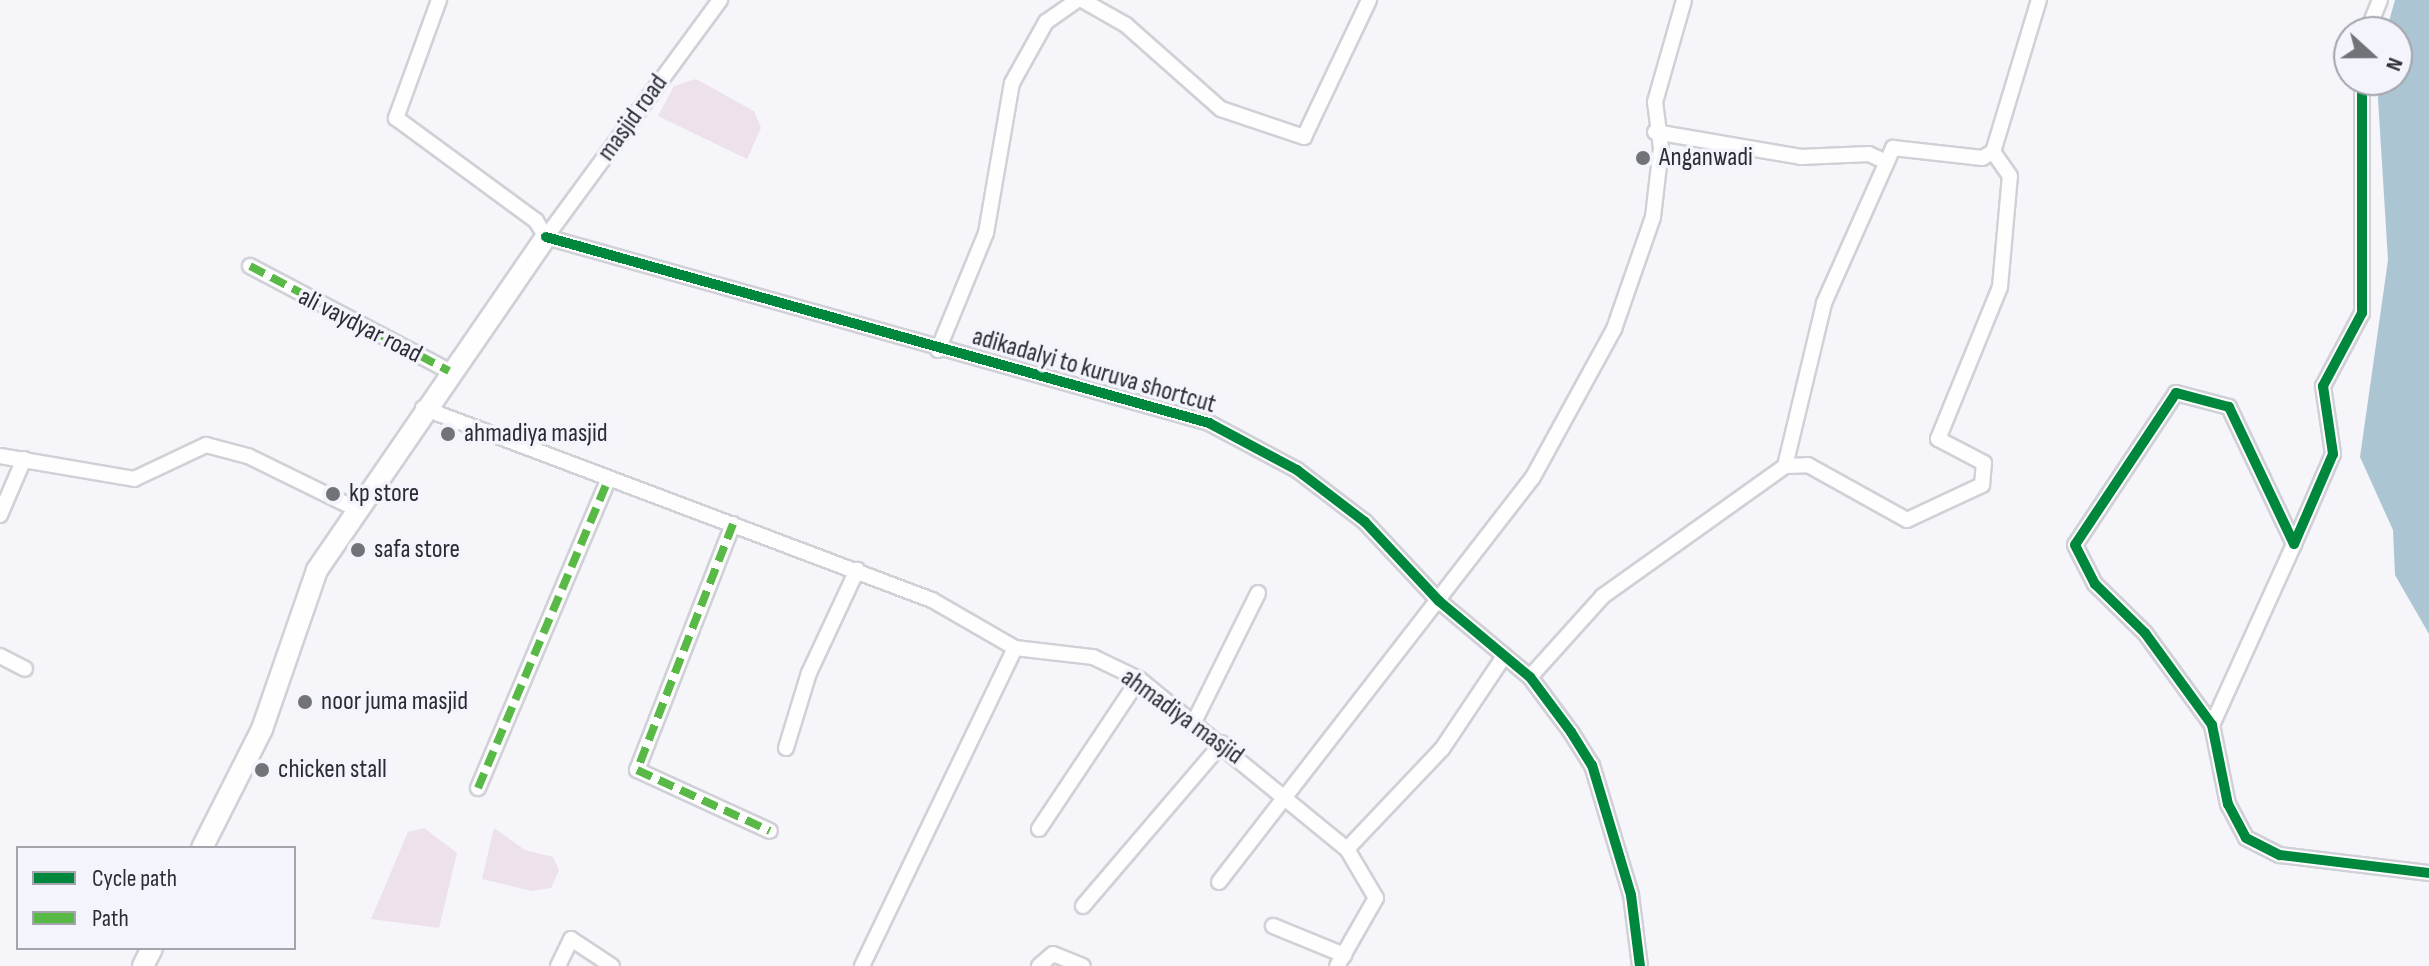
<!DOCTYPE html>
<html>
<head>
<meta charset="utf-8">
<style>
	body { margin:0 }
	#map { position:relative; width:2429px; height:966px; overflow:hidden; background:#f5f5fa; font-family:"Sofia Sans Condensed",sans-serif }
	div>[style] { position:absolute }
	[style*='--x'] { left:calc(var(--x)*1px); top:calc(var(--y)*1px); width:calc(var(--w)*1px); rotate:calc(var(--a)*1deg) }
	.green>* { inset:0; background:#ede1eb }
	.water>* { inset:0; background:#acc5d3 }
	.roads { filter:drop-shadow(2px 0 #d0d0d7) drop-shadow(-2px 0 #d0d0d7) drop-shadow(0 2px #d0d0d7) drop-shadow(0 -2px #d0d0d7) }
	.street>* { height:14px; margin:-7px; padding:0 7px; transform-origin:7px; border-radius:7px; background:#fefefe }
	.secondary>* { height:20px; margin:-10px; padding:0 10px; transform-origin:10px; border-radius:10px; background:#fefefe }
	.quiet>* { height:8px; margin-top:-4px; transform-origin:0; background:repeating-linear-gradient(90deg,#58b947 0 16px,transparent 0 24px) }
	.cycleway>* { height:10px; margin:-5px; padding:0 5px; transform-origin:5px; border-radius:5px; background:#00873e }
	.dots>* { width:22px; height:22px; translate:-50% -50%; box-sizing:border-box; border:4px solid #f3f4fc; border-radius:50% }
	span { translate:-50% -50%; white-space:nowrap; text-align:center; line-height:1.15; -webkit-text-stroke:7px #f3f4fc; paint-order:stroke }
	.street-label { font-size:26px; color:#2c2c34 }
	.poi-label { font-size:26px; color:#2c2c34 }
	.left { translate:0 -50%; text-align:left }
	.legend { position:absolute; left:16px; top:846px; width:280px; height:104px; box-sizing:border-box; background:#f3f4fc; border:2px solid #a3a4ac; margin:0; padding:10px 14px; list-style:none; font-size:24px; color:#2c2c34 }
	.legend li { display:flex; align-items:center; gap:16px; height:40px }
	.legend b { width:40px; border:2px solid #a3a4ac }
	.north { position:absolute; left:2333px; top:16px; width:80px; height:80px; box-sizing:border-box; background:#f3f4fc; border:2px solid #a3a4ac; border-radius:50%; rotate:111deg; font-size:22px; font-weight:700; line-height:32px; text-align:center; color:#2c2c34 }
	.north::after { content:''; display:block; margin:auto; width:28px; height:36px; background:#727279; clip-path:polygon(50% 0,100% 100%,50% 72%,0 100%) }
</style>
</head>
<body>
<div id="map">
	<div class="green">
		<i style="clip-path:polygon(696px 79px,754px 111px,761px 128px,747px 159px,658px 116px,674px 86px)"></i>
		<i style="clip-path:polygon(424px 828px,457px 853px,439px 928px,371px 919px,408px 832px)"></i>
		<i style="clip-path:polygon(494px 828px,525px 850px,553px 857px,559px 870px,551px 888px,531px 891px,482px 879px)"></i>
	</div>
	<div class="water">
		<i style="clip-path:polygon(2395px 0,2429px 0,2429px 634px,2395px 575px,2393px 530px,2360px 457px,2388px 260px,2378px 99px,2379px 80px,2397px 80px,2397px 32px,2386px 32px)"></i>
	</div>
	<div class="roads">
		<div class="street">
			<i style="--x:439;--y:0;--w:126;--a:110"></i>
			<i style="--x:396;--y:118;--w:174;--a:36.3"></i>
			<i style="--x:536;--y:221;--w:19;--a:58"></i>
			<i style="--x:1082;--y:0;--w:51;--a:29.6"></i>
			<i style="--x:1126;--y:25;--w:127;--a:41.5"></i>
			<i style="--x:1221;--y:109;--w:88;--a:18.6"></i>
			<i style="--x:1304;--y:137;--w:152;--a:-64.6"></i>
			<i style="--x:2367;--y:32;--w:35;--a:-68"></i>
			<i style="--x:2362;--y:80;--w:233;--a:90"></i>
			<i style="--x:2362;--y:313;--w:83;--a:118.1"></i>
			<i style="--x:2323;--y:386;--w:69;--a:81.6"></i>
			<i style="--x:2333;--y:454;--w:98;--a:113.4"></i>
			<i style="--x:2294;--y:544;--w:152;--a:-115.4"></i>
			<i style="--x:2229;--y:407;--w:55;--a:-165.2"></i>
			<i style="--x:2176;--y:393;--w:182;--a:123.6"></i>
			<i style="--x:2075;--y:545;--w:44;--a:62.9"></i>
			<i style="--x:2095;--y:584;--w:70;--a:44.4"></i>
			<i style="--x:2145;--y:633;--w:114;--a:53.9"></i>
			<i style="--x:2212;--y:725;--w:81;--a:78.6"></i>
			<i style="--x:2228;--y:804;--w:38;--a:62"></i>
			<i style="--x:2246;--y:838;--w:38;--a:27"></i>
			<i style="--x:2280;--y:855;--w:150;--a:6.9"></i>
			<i style="--x:1655;--y:132;--w:148;--a:9.7"></i>
			<i style="--x:1801;--y:157;--w:68;--a:-2.5"></i>
			<i style="--x:1869;--y:154;--w:19;--a:25"></i>
			<i style="--x:546;--y:237;--w:689;--a:15.67"></i>
			<i style="--x:1209;--y:423;--w:100;--a:28.1"></i>
			<i style="--x:1297;--y:470;--w:86;--a:37.4"></i>
			<i style="--x:1365;--y:522;--w:108;--a:46.9"></i>
			<i style="--x:1439;--y:601;--w:119;--a:39.9"></i>
			<i style="--x:1530;--y:677;--w:69;--a:53.3"></i>
			<i style="--x:1571;--y:732;--w:39;--a:58"></i>
			<i style="--x:1592;--y:765;--w:136;--a:73.3"></i>
			<i style="--x:1631;--y:895;--w:72;--a:82.8"></i>
			<i style="--x:546;--y:237;--w:294;--a:-53.7"></i>
			<i style="--x:250;--y:266;--w:225;--a:27.8"></i>
			<i style="--x:938;--y:350;--w:126;--a:-67.7"></i>
			<i style="--x:986;--y:233;--w:152;--a:-80.2"></i>
			<i style="--x:1012;--y:83;--w:70;--a:-60.9"></i>
			<i style="--x:1046;--y:22;--w:39;--a:-35"></i>
			<i style="--x:423;--y:408;--w:544;--a:20.67"></i>
			<i style="--x:932;--y:600;--w:96;--a:30"></i>
			<i style="--x:1015;--y:648;--w:79;--a:6.6"></i>
			<i style="--x:1093;--y:657;--w:51;--a:25.6"></i>
			<i style="--x:1139;--y:679;--w:269;--a:39.3"></i>
			<i style="--x:1347;--y:849;--w:57;--a:59.4"></i>
			<i style="--x:1376;--y:898;--w:78;--a:119.8"></i>
			<i style="--x:0;--y:456;--w:136;--a:9.7"></i>
			<i style="--x:134;--y:479;--w:80;--a:-25.3"></i>
			<i style="--x:206;--y:445;--w:43;--a:14.7"></i>
			<i style="--x:248;--y:456;--w:123;--a:26.1"></i>
			<i style="--x:1785;--y:466;--w:23;--a:-2"></i>
			<i style="--x:1808;--y:465;--w:113;--a:29.1"></i>
			<i style="--x:1907;--y:520;--w:83;--a:-25"></i>
			<i style="--x:1982;--y:485;--w:22;--a:-85"></i>
			<i style="--x:1984;--y:463;--w:52;--a:-152.4"></i>
			<i style="--x:1938;--y:439;--w:164;--a:-67.8"></i>
			<i style="--x:2000;--y:287;--w:111;--a:-84.9"></i>
			<i style="--x:2010;--y:176;--w:29;--a:-125"></i>
			<i style="--x:0;--y:515;--w:61;--a:-66.8"></i>
			<i style="--x:733;--y:524;--w:264;--a:111.3"></i>
			<i style="--x:637;--y:770;--w:146;--a:24.6"></i>
			<i style="--x:0;--y:656;--w:28;--a:27"></i>
			<i style="--x:1530;--y:677;--w:109;--a:-48"></i>
			<i style="--x:1603;--y:596;--w:224;--a:-35.5"></i>
			<i style="--x:1785;--y:466;--w:168;--a:-76.5"></i>
			<i style="--x:1824;--y:303;--w:170;--a:-66"></i>
			<i style="--x:1893;--y:148;--w:90;--a:6.4"></i>
			<i style="--x:1982;--y:158;--w:13;--a:-29"></i>
			<i style="--x:1993;--y:152;--w:159;--a:-73.2"></i>
			<i style="--x:1194;--y:722;--w:144;--a:-63.6"></i>
			<i style="--x:2212;--y:725;--w:199;--a:-65.6"></i>
			<i style="--x:786;--y:748;--w:78;--a:-73"></i>
			<i style="--x:809;--y:673;--w:114;--a:-65"></i>
			<i style="--x:478;--y:788;--w:331;--a:-67.1"></i>
			<i style="--x:1039;--y:829;--w:180;--a:-56.3"></i>
			<i style="--x:1347;--y:849;--w:138;--a:-46.5"></i>
			<i style="--x:1442;--y:749;--w:110;--a:-56.2"></i>
			<i style="--x:1219;--y:882;--w:512;--a:-52.21"></i>
			<i style="--x:1533;--y:477;--w:169;--a:-61.3"></i>
			<i style="--x:1614;--y:329;--w:119;--a:-70.8"></i>
			<i style="--x:1653;--y:217;--w:69;--a:-83.4"></i>
			<i style="--x:1661;--y:148;--w:46;--a:-97.4"></i>
			<i style="--x:1655;--y:102;--w:106;--a:-74.1"></i>
			<i style="--x:1083;--y:906;--w:214;--a:-49.5"></i>
			<i style="--x:1273;--y:926;--w:77;--a:22.2"></i>
			<i style="--x:558;--y:966;--w:30;--a:-64"></i>
			<i style="--x:571;--y:939;--w:49;--a:33.4"></i>
			<i style="--x:862;--y:966;--w:353;--a:-64.3"></i>
			<i style="--x:1039;--y:966;--w:18;--a:-41"></i>
			<i style="--x:1053;--y:954;--w:32;--a:22"></i>
		</div>
		<div class="secondary">
			<i style="--x:202;--y:848;--w:133;--a:-63.2"></i>
			<i style="--x:262;--y:729;--w:168;--a:-70.9"></i>
			<i style="--x:317;--y:570;--w:404;--a:-55.5"></i>
			<i style="--x:143;--y:966;--w:20;--a:-63"></i>
		</div>
	</div>
	<div class="quiet">
		<i style="--x:250;--y:266;--w:225;--a:27.8"></i>
		<i style="--x:733;--y:524;--w:264;--a:111.3"></i>
		<i style="--x:637;--y:770;--w:146;--a:24.6"></i>
		<i style="--x:478;--y:788;--w:331;--a:-67.1"></i>
	</div>
	<div class="cycleway">
		<i style="--x:2362;--y:80;--w:233;--a:90"></i>
		<i style="--x:2362;--y:313;--w:83;--a:118.1"></i>
		<i style="--x:2323;--y:386;--w:69;--a:81.6"></i>
		<i style="--x:2333;--y:454;--w:98;--a:113.4"></i>
		<i style="--x:2294;--y:544;--w:152;--a:-115.4"></i>
		<i style="--x:2229;--y:407;--w:55;--a:-165.2"></i>
		<i style="--x:2176;--y:393;--w:182;--a:123.6"></i>
		<i style="--x:2075;--y:545;--w:44;--a:62.9"></i>
		<i style="--x:2095;--y:584;--w:70;--a:44.4"></i>
		<i style="--x:2145;--y:633;--w:114;--a:53.9"></i>
		<i style="--x:2212;--y:725;--w:81;--a:78.6"></i>
		<i style="--x:2228;--y:804;--w:38;--a:62"></i>
		<i style="--x:2246;--y:838;--w:38;--a:27"></i>
		<i style="--x:2280;--y:855;--w:150;--a:6.9"></i>
		<i style="--x:546;--y:237;--w:689;--a:15.67"></i>
		<i style="--x:1209;--y:423;--w:100;--a:28.1"></i>
		<i style="--x:1297;--y:470;--w:86;--a:37.4"></i>
		<i style="--x:1365;--y:522;--w:108;--a:46.9"></i>
		<i style="--x:1439;--y:601;--w:119;--a:39.9"></i>
		<i style="--x:1530;--y:677;--w:69;--a:53.3"></i>
		<i style="--x:1571;--y:732;--w:39;--a:58"></i>
		<i style="--x:1592;--y:765;--w:136;--a:73.3"></i>
		<i style="--x:1631;--y:895;--w:72;--a:82.8"></i>
	</div>
	<div class="dots">
		<i style="left:1643px;top:158px;background:#727279"></i>
		<i style="left:448px;top:434px;background:#727279"></i>
		<i style="left:333px;top:494px;background:#727279"></i>
		<i style="left:358px;top:550px;background:#727279"></i>
		<i style="left:305px;top:702px;background:#727279"></i>
		<i style="left:262px;top:770px;background:#727279"></i>
	</div>
	<div class="street-label">
		<span style="left:633px;top:118px;rotate:-54deg">masjid road</span>
		<span style="left:360px;top:326px;rotate:27deg">ali vaydyar road</span>
		<span style="left:1094px;top:371px;rotate:16deg">adikadalyi to kuruva shortcut</span>
		<span style="left:1182px;top:717px;rotate:36deg">ahmadiya masjid</span>
	</div>
	<div class="poi-label">
		<span class="left" style="left:1659px;top:158px">Anganwadi</span>
		<span class="left" style="left:464px;top:434px">ahmadiya masjid</span>
		<span class="left" style="left:349px;top:494px">kp store</span>
		<span class="left" style="left:374px;top:550px">safa store</span>
		<span class="left" style="left:321px;top:702px">noor juma masjid</span>
		<span class="left" style="left:278px;top:770px">chicken stall</span>
	</div>
	<ul class="legend">
	<li><b style="height:10px;background:#00873e"></b>Cycle path</li>
	<li><b style="height:10px;background:#58b947"></b>Path</li>
	</ul>
	<div class="north">N</div>
</div>
</body>
</html>
